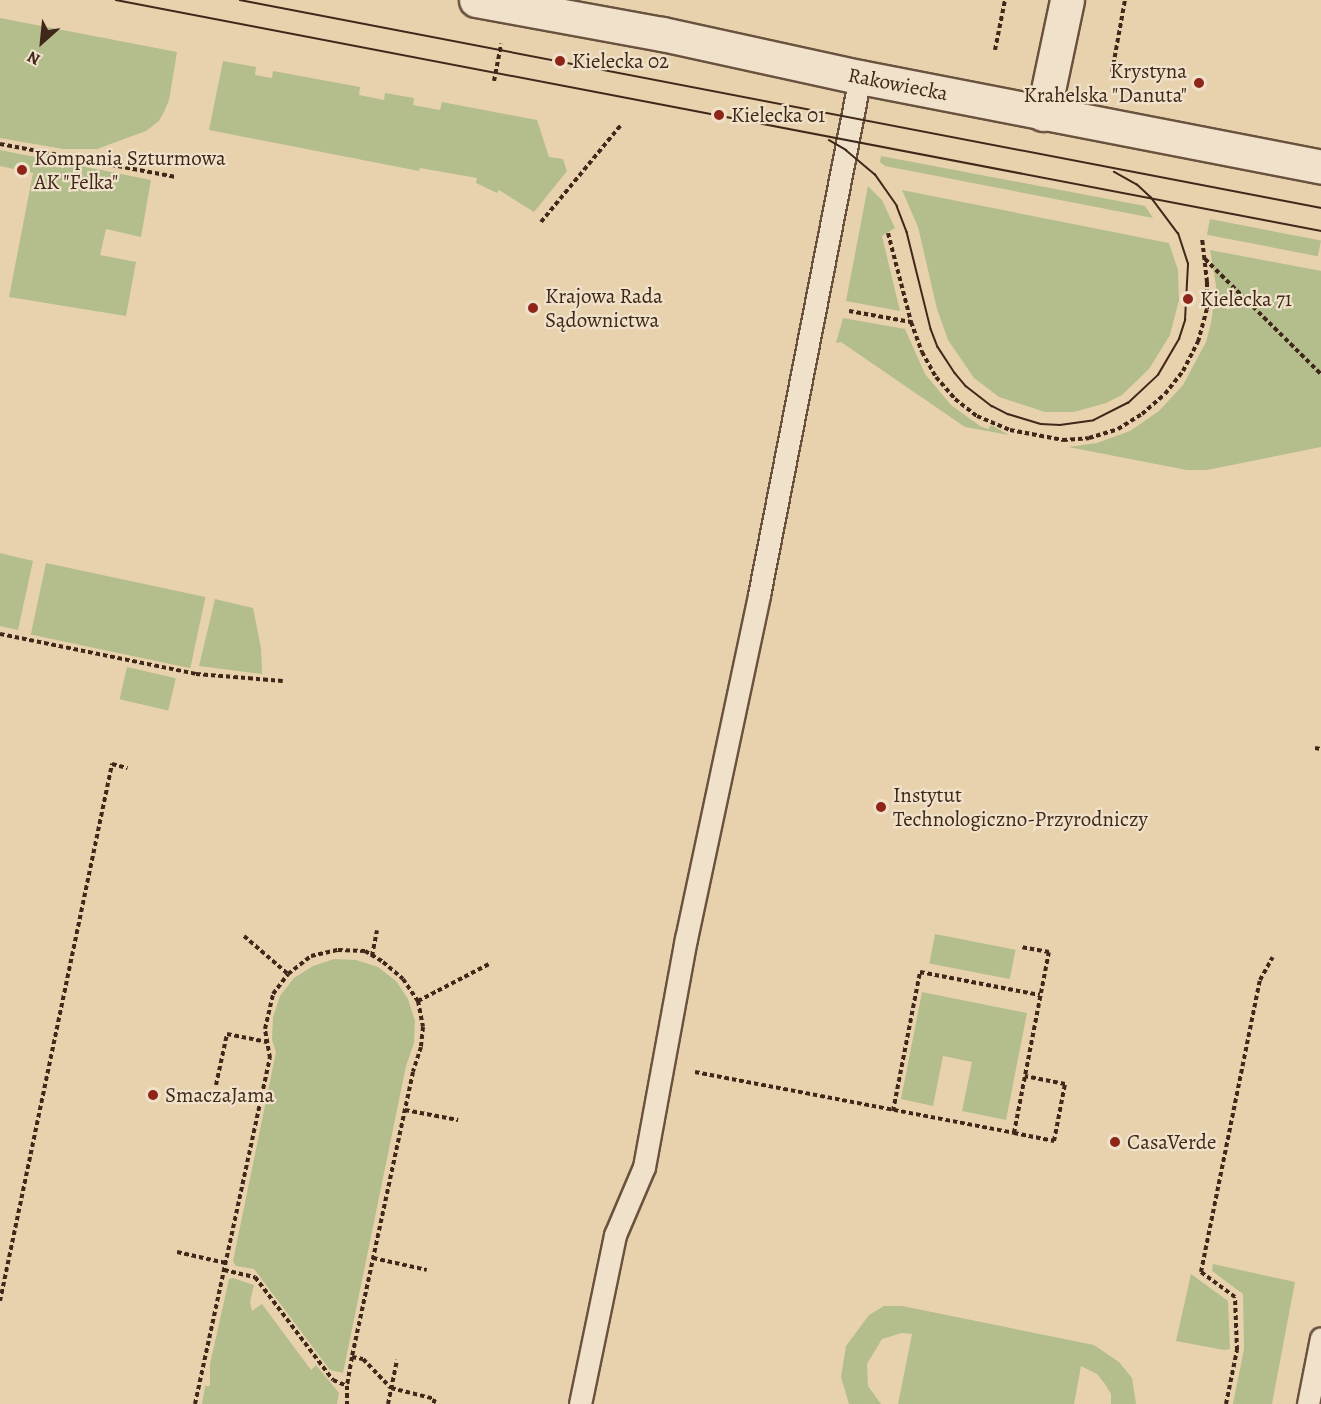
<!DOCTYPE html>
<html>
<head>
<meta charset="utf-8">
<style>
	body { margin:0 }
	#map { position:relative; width:1321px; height:1404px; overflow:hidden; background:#e8d2ae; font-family:Alegreya,serif }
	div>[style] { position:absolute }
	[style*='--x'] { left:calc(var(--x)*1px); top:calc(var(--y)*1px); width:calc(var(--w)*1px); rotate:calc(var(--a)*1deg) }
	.green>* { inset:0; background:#b4bd8c; transform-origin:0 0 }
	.path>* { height:4px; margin-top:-2px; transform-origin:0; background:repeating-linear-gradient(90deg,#402719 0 4.5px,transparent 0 7.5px) }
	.roads { filter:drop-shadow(2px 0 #6a523e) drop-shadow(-2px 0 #6a523e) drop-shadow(0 2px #6a523e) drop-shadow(0 -2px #6a523e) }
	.service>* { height:21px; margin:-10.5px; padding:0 10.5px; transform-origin:10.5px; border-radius:10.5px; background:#f0e2ca }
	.minor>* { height:33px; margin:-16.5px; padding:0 16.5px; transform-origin:16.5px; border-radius:16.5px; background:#f0e2ca }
	.tertiary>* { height:33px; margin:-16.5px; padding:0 16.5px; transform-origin:16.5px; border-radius:16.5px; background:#f0e2ca }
	.tram>* { height:1.5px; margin:-0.75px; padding:0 0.75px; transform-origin:0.75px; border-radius:0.75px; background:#402719 }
	.dots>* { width:16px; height:16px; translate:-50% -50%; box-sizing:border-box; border:3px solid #f0e2ca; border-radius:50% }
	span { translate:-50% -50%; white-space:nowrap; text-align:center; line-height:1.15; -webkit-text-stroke:4.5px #f0e2ca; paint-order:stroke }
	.poi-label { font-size:21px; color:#402719 }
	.left { translate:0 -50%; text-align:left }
	.right { translate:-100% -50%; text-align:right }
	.street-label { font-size:21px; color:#402719 }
	.north { position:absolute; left:12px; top:12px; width:60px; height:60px; -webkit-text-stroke:4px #f0e2ca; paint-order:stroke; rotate:207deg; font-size:16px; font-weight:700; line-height:24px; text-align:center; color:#402719 }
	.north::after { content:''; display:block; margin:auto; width:21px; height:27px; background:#402719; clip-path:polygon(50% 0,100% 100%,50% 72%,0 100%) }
</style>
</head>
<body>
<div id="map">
	<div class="green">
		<i style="clip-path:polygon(0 18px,177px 52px,169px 100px,164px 112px,159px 121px,146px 131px,97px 149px,63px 149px,0 138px)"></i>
		<i style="clip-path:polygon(223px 61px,256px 67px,255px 75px,272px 78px,273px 71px,360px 87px,359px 95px,384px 100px,385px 93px,414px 98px,413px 105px,440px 110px,442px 102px,537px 120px,549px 157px,563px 159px,567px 171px,534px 212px,499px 190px,497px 193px,476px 183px,477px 178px,420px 168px,419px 171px,209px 130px)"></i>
		<i style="clip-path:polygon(0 150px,151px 180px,141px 237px,106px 229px,100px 255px,136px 262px,126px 316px,9px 297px,33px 173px,0 166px)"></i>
		<i style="clip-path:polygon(881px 156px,1145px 206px,1153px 218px,885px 166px,880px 162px)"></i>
		<i style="clip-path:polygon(868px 186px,882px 200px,895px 228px,882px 236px,900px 311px,846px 301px)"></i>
		<i style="clip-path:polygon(902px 190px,1169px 243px,1178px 270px,1179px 300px,1170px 335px,1149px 369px,1122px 395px,1106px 403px,1074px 412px,1045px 412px,999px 397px,974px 378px,948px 340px,937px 309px,918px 227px)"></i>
		<i style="left:1210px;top:219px;width:113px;height:16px;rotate:11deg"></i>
		<i style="clip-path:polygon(1210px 250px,1321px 271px,1321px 447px,1207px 470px,1187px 470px,1068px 447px,1097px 443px,1130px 431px,1159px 411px,1183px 385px,1206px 342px,1211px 323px,1216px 286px)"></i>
		<i style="clip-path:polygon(843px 318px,905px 329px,925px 374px,951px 405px,980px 426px,988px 429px,991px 425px,1009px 435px,965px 427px,841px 342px,836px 343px)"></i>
		<i style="clip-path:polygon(0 553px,33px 561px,18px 630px,0 626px)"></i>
		<i style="left:46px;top:563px;width:163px;height:73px;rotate:12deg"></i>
		<i style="clip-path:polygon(215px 599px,253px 608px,261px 648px,262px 674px,199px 666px)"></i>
		<i style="left:127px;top:667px;width:50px;height:33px;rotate:13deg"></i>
		<i style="left:935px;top:934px;width:82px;height:30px;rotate:11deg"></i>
		<i style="clip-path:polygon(334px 959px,356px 960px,378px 967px,396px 981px,408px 999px,415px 1021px,414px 1043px,406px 1066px,343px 1373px,330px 1370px,254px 1269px,236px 1266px,233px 1261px,276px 1052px,272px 1040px,273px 1017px,280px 996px,294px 978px,313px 966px)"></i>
		<i style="clip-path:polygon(922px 992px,1027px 1013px,1006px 1120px,962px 1111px,972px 1062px,943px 1056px,933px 1106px,901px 1099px)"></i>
		<i style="clip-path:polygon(1213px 1264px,1295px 1282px,1272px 1404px,1233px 1404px,1244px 1349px,1243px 1294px,1212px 1271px)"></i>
		<i style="clip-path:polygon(1191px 1274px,1228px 1301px,1230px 1349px,1224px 1350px,1176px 1341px)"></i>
		<i style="clip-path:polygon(233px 1278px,254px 1285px,250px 1302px,252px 1311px,262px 1304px,311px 1370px,316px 1365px,339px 1393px,337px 1404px,202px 1404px,205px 1386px,210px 1386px,210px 1364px,229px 1279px)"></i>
		<i style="clip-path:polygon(884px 1306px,902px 1306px,1094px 1345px,1119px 1362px,1132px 1378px,1136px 1404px,1111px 1404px,1111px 1394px,1105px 1384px,1097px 1374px,1081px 1366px,1074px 1404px,898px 1404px,912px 1334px,902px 1333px,882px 1339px,867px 1364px,868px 1386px,881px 1404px,849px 1404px,841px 1377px,846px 1346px,869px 1315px)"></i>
	</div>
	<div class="path">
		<i style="--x:995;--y:50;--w:51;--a:-78.7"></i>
		<i style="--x:1112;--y:72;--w:73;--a:-79.8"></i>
		<i style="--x:494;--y:81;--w:38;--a:-79"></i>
		<i style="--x:0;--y:144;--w:179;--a:10.6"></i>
		<i style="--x:541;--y:222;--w:126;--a:-50.5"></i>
		<i style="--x:888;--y:233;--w:92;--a:75.5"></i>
		<i style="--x:911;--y:322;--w:32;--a:70"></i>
		<i style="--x:922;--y:352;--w:29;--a:61"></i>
		<i style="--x:936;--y:377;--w:29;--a:49"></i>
		<i style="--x:955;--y:399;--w:28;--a:38"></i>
		<i style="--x:977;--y:416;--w:36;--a:23"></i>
		<i style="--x:1010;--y:430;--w:54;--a:10.7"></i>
		<i style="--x:1063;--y:440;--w:26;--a:-4"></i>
		<i style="--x:1089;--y:438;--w:30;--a:-17"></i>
		<i style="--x:1118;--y:429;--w:28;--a:-32"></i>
		<i style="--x:1142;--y:414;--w:30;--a:-41"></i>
		<i style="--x:1165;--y:394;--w:29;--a:-52"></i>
		<i style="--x:1183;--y:371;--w:33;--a:-63"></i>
		<i style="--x:1198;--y:342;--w:34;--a:-75"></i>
		<i style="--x:1207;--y:309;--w:27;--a:-90"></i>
		<i style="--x:1207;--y:282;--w:44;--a:-96.5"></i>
		<i style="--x:1205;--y:259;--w:163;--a:44.8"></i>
		<i style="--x:849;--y:311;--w:63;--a:10.1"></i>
		<i style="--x:0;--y:634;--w:200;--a:11.5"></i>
		<i style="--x:196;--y:674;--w:87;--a:4.6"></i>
		<i style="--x:1315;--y:748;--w:6;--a:9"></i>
		<i style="--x:244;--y:936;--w:58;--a:40.8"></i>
		<i style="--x:372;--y:956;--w:26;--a:-79"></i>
		<i style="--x:418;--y:1001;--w:82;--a:-27.5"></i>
		<i style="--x:695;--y:1072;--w:325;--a:10.8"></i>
		<i style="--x:1014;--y:1133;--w:184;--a:-79.1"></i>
		<i style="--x:1049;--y:952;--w:27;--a:-170"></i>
		<i style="--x:216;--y:1085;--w:52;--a:-77.8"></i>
		<i style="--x:227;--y:1034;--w:41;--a:11.3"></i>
		<i style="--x:405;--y:1110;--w:54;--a:10.7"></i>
		<i style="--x:893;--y:1111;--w:142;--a:-79"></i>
		<i style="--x:920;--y:972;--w:122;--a:10.9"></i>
		<i style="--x:1014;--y:1133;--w:41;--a:11.3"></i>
		<i style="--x:1054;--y:1141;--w:58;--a:-79.1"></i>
		<i style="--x:1065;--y:1084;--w:41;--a:-168.7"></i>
		<i style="--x:177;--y:1252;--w:50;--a:12.7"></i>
		<i style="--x:373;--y:1258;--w:55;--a:12.5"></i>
		<i style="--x:224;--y:1270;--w:32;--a:13"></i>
		<i style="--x:255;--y:1277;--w:129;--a:52.9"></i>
		<i style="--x:333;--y:1380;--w:15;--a:23"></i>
		<i style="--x:0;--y:1301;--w:549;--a:-78.22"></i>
		<i style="--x:112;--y:764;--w:16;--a:15"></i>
		<i style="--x:352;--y:1357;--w:11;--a:10"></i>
		<i style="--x:363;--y:1359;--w:40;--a:46"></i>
		<i style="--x:391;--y:1388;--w:45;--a:14"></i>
		<i style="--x:435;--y:1399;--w:5;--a:112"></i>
		<i style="--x:195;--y:1404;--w:354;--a:-77.8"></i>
		<i style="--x:270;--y:1058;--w:29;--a:-100"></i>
		<i style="--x:265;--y:1029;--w:36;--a:-77"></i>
		<i style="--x:273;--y:994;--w:25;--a:-53"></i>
		<i style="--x:288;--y:974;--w:29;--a:-38"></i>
		<i style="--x:311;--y:956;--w:28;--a:-13"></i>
		<i style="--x:338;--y:950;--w:27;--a:2"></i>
		<i style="--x:365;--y:951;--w:21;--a:31"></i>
		<i style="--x:383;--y:962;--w:26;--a:40"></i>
		<i style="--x:403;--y:979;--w:27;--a:56"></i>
		<i style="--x:418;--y:1001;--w:26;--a:79"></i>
		<i style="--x:423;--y:1027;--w:20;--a:96"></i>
		<i style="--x:421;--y:1047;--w:26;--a:108"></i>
		<i style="--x:413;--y:1072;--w:291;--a:102.1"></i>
		<i style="--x:352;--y:1357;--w:29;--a:100"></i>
		<i style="--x:347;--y:1386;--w:18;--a:90"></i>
		<i style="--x:388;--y:1404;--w:45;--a:-78.4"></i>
		<i style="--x:1226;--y:1404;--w:55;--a:-78.5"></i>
		<i style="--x:1237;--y:1350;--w:53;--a:-92.2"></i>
		<i style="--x:1235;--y:1297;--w:42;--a:-143.7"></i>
		<i style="--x:1201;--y:1272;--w:298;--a:-78.6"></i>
		<i style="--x:1260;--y:980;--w:26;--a:-61"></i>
	</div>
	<div class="roads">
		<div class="service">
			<i style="--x:580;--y:1404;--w:173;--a:-78.3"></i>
			<i style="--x:615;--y:1235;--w:74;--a:-66.9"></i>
			<i style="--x:644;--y:1167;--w:232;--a:-79.6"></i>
			<i style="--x:686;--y:939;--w:352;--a:-78"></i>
			<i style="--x:759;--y:595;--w:528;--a:-78.97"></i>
			<i style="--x:1308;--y:1404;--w:67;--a:-78.9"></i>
		</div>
		<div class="minor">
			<i style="--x:1043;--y:114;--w:116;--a:-78.1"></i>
		</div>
		<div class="tertiary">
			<i style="--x:476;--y:0;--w:189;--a:10.4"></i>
			<i style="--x:662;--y:34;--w:203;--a:12.3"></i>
			<i style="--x:860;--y:77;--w:470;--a:11"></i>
		</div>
	</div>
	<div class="tram">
		<i style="--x:116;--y:0;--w:1227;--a:10.85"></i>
		<i style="--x:240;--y:0;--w:1101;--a:10.89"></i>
		<i style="--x:829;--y:140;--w:20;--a:30"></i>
		<i style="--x:846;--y:150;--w:38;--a:40"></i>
		<i style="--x:875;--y:174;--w:39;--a:55"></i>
		<i style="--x:897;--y:206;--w:28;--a:69"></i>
		<i style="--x:907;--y:232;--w:100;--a:76.1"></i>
		<i style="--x:931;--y:329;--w:19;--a:69"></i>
		<i style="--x:938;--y:347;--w:31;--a:57"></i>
		<i style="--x:955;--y:373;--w:17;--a:50"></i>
		<i style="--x:966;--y:386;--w:33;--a:38"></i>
		<i style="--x:992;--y:406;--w:18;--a:27"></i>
		<i style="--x:1008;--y:414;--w:34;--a:17"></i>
		<i style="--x:1041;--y:424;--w:19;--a:3"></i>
		<i style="--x:1060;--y:425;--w:34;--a:-8"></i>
		<i style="--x:1094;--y:420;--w:38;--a:-27"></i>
		<i style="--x:1128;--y:403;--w:41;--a:-43"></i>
		<i style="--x:1158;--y:375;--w:42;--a:-59.7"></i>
		<i style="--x:1179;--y:339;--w:20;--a:-72"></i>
		<i style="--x:1185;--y:320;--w:56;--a:-86.9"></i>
		<i style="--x:1188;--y:264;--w:32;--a:-108"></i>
		<i style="--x:1178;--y:234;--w:45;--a:-126.9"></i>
		<i style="--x:1151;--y:198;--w:19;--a:-137"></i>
		<i style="--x:1137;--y:185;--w:26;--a:-151"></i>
	</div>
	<div class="dots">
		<i style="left:560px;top:61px;background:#8f2418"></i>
		<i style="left:1199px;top:83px;background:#8f2418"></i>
		<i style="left:719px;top:115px;background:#8f2418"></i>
		<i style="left:22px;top:170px;background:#8f2418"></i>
		<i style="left:1188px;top:299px;background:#8f2418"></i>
		<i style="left:533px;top:308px;background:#8f2418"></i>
		<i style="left:881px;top:807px;background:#8f2418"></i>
		<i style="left:153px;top:1095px;background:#8f2418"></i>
		<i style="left:1115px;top:1142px;background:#8f2418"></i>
	</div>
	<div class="poi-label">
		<span class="left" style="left:572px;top:61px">Kielecka 02</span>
		<span class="right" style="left:1187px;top:83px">Krystyna<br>Krahelska "Danuta"</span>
		<span class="left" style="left:731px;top:115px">Kielecka 01</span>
		<span class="left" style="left:34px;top:170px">Kompania Szturmowa<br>AK "Felka"</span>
		<span class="left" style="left:545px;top:308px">Krajowa Rada<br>Sądownictwa</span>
		<span class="left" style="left:1200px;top:299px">Kielecka 71</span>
		<span class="left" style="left:893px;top:807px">Instytut<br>Technologiczno-Przyrodniczy</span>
		<span class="left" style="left:165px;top:1095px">SmaczaJama</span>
		<span class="left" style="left:1127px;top:1142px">CasaVerde</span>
	</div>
	<div class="street-label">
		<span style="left:898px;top:84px;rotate:11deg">Rakowiecka</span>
	</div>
	<div class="north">N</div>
</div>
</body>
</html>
